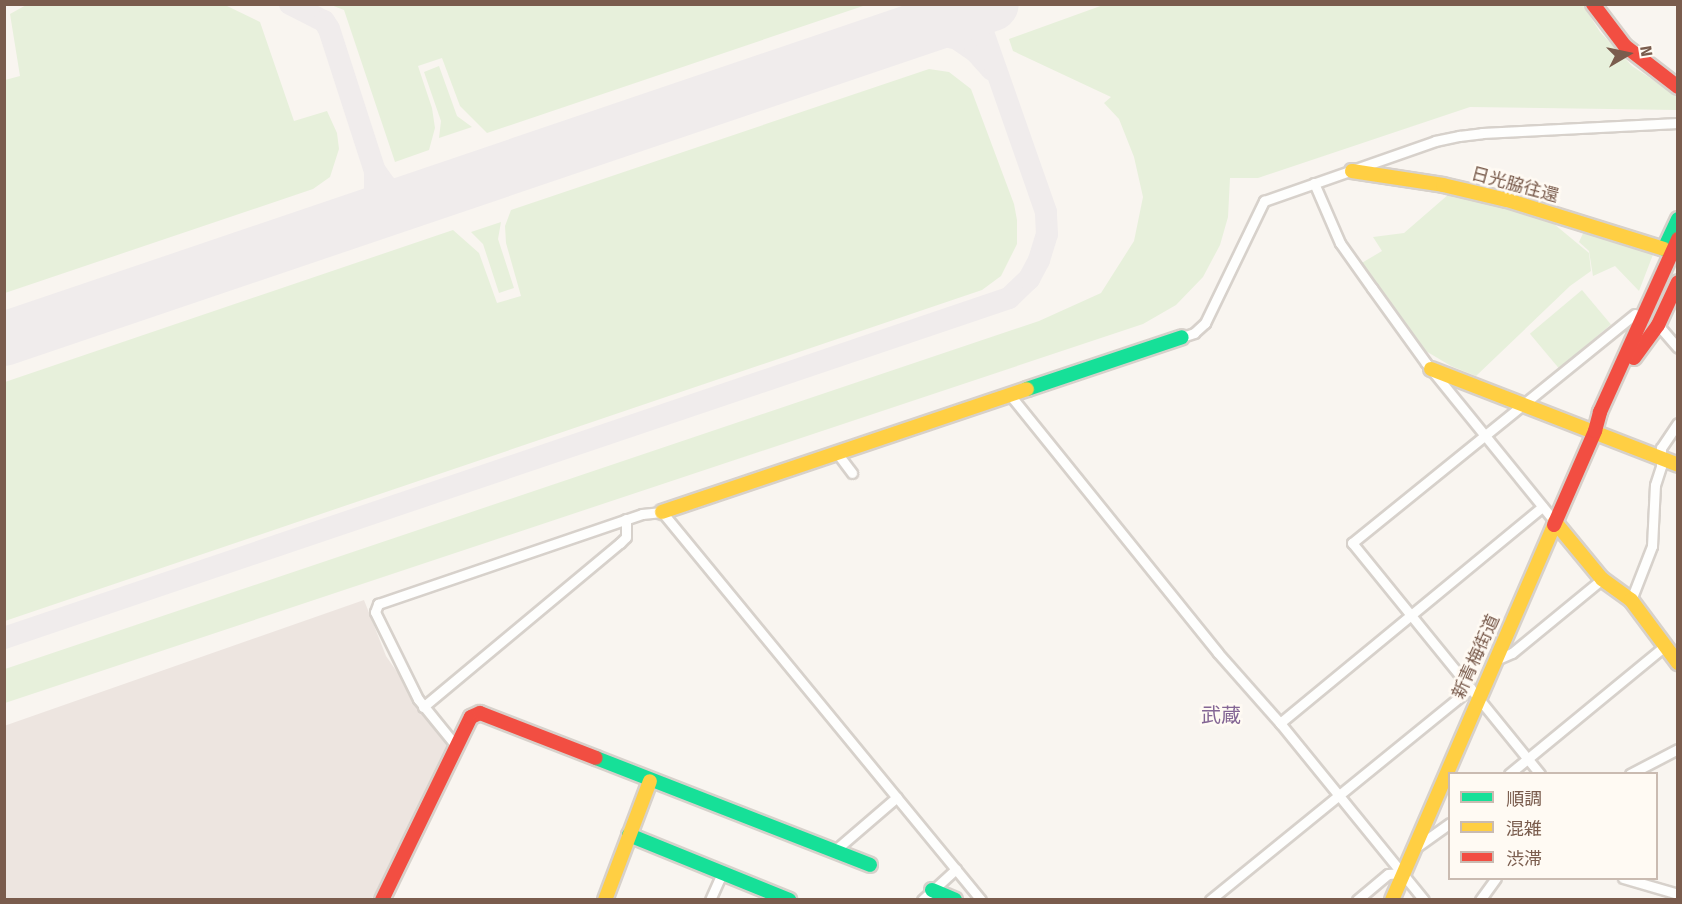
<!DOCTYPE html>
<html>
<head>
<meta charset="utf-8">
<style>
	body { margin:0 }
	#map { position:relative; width:1682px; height:904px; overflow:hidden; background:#f9f5f0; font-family:"Fira Sans","Noto Sans JP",sans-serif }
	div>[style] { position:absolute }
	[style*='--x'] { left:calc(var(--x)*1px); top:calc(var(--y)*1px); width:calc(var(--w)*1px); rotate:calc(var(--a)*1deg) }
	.industrial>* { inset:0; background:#ede5e0 }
	.green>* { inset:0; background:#e7f0db; transform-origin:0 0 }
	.taxiway>* { height:22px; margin:-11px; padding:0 11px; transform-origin:11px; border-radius:11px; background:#f0ecec }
	.runway>* { height:54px; margin:-27px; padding:0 27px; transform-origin:27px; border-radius:27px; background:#f0ecec }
	.roads { filter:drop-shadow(2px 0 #d7d1cb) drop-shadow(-2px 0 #d7d1cb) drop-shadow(0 2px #d7d1cb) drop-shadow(0 -2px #d7d1cb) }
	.street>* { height:9px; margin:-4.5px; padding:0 4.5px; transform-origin:4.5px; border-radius:4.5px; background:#fefefd }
	.fast>* { height:14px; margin:-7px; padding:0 7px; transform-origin:7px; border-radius:7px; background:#16e098 }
	.slow>* { height:14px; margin:-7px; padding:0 7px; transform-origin:7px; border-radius:7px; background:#ffcf43 }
	.jam>* { height:14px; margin:-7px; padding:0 7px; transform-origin:7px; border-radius:7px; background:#f24e42 }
	span { translate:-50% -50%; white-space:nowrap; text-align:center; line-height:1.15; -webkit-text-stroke:5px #fffaf3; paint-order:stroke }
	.street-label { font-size:18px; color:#7a5c4d }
	.neighbourhood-label { font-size:20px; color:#846695 }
	.frame { position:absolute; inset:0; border:6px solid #7a5c4d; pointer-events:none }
	.legend { position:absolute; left:1448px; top:772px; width:210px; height:108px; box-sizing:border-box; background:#fffaf3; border:2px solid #cabbb1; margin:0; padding:8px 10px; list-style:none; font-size:18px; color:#7a5c4d }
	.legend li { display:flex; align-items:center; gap:12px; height:30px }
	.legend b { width:30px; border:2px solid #cabbb1 }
	.north { position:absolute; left:1598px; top:24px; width:60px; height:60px; -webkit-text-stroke:4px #fffaf3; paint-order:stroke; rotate:81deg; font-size:16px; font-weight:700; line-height:24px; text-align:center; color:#7a5c4d }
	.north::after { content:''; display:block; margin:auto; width:21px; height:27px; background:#7a5c4d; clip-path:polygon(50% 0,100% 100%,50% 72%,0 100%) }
</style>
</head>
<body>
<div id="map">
	<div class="industrial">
		<i style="clip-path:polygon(364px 600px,386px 656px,447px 744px,372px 899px,5px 900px,4px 726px)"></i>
	</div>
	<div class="green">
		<i style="clip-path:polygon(28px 4px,225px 5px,260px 22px,294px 121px,327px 111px,337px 133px,339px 149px,330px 177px,313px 189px,5px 293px,5px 80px,20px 76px,10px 14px)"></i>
		<i style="clip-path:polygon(1106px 4px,1583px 5px,1600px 32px,1632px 66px,1677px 96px,1677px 110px,1470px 107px,1258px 178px,1230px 178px,1228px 217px,1220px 245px,1203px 277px,1176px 305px,1143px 324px,5px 703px,5px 669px,1039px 321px,1101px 293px,1134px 241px,1143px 197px,1134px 157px,1119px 119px,1104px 103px,1111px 97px,1013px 51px,1009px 39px)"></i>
		<i style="clip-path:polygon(331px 5px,331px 4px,866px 5px,487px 133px,460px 106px,442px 58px,418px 66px,432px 108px,435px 128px,429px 150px,395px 162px,344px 10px)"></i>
		<i style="clip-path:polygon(439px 66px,457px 116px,472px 127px,439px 138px,441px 121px,424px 72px)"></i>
		<i style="clip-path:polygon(929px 69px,949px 72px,971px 89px,1014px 204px,1017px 220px,1017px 244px,1001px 276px,982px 290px,5px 621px,5px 382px,453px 230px,479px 253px,497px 303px,521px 296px,506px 243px,505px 226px,511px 210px)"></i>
		<i style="clip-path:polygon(1449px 194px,1501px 204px,1548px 219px,1589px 253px,1591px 271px,1570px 286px,1476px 376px,1451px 366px,1419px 347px,1360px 264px,1382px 251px,1373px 237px,1404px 233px)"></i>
		<i style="clip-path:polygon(501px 222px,498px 239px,514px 288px,499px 293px,483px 244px,471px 232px)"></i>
		<i style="clip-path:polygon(1585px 229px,1654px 252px,1639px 291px,1615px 266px,1593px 276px,1589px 251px,1579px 242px)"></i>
		<i style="left:1582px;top:290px;width:45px;height:68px;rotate:50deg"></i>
	</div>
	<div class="taxiway">
		<i style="--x:290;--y:4;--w:38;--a:27"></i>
		<i style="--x:324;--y:21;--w:9;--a:58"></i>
		<i style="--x:329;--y:29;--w:149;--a:72.1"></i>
		<i style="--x:375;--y:171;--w:25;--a:90"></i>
		<i style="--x:375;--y:196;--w:12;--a:121"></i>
		<i style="--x:369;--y:206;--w:20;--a:135"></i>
		<i style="--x:904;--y:33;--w:24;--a:-33"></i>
		<i style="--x:924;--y:20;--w:21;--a:-49"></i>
		<i style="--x:898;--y:36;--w:27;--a:-8"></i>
		<i style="--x:925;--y:32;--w:33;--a:12"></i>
		<i style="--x:957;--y:39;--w:22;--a:34"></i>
		<i style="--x:975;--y:51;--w:25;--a:48"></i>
		<i style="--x:375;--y:171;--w:17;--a:54"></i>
		<i style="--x:385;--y:185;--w:14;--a:39"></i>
		<i style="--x:396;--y:194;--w:23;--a:13"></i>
		<i style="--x:4;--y:638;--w:1061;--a:-18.69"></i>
		<i style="--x:1009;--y:298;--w:28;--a:-44"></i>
		<i style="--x:1029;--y:279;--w:21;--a:-62"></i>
		<i style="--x:1039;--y:260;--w:27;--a:-73"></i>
		<i style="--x:1047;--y:234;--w:22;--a:-93"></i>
		<i style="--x:1046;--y:212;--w:220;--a:-109.3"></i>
	</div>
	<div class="runway">
		<i style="--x:4;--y:339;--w:1043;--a:-18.73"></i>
	</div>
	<div class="roads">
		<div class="street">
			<i style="--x:1314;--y:183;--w:65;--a:66.6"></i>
			<i style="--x:1340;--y:243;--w:55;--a:54.6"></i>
			<i style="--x:1372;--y:288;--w:92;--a:54.2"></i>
			<i style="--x:1426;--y:363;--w:205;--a:50.9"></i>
			<i style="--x:1658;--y:325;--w:30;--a:49"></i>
			<i style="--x:1182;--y:337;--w:13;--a:-18"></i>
			<i style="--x:1194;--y:333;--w:15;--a:-42"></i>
			<i style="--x:1205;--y:323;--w:136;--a:-64.2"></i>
			<i style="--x:1264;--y:201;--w:181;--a:-19.3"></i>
			<i style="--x:1435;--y:141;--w:25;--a:-12"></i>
			<i style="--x:1459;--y:136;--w:23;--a:-7"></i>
			<i style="--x:1482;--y:133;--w:196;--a:-2.9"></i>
			<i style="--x:1010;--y:395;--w:331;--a:51.1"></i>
			<i style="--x:1218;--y:653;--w:94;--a:48.5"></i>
			<i style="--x:1280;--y:723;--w:228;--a:50.9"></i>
			<i style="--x:837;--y:453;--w:25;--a:53"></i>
			<i style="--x:662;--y:512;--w:502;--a:50.57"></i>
			<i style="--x:1631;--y:600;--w:58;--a:-68.7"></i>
			<i style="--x:1652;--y:546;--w:61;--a:-87.2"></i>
			<i style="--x:1655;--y:485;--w:20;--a:-72"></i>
			<i style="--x:1661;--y:466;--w:18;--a:-90"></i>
			<i style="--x:1661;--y:448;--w:30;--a:-56"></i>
			<i style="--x:1496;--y:660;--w:17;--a:-24"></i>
			<i style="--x:1512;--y:653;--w:117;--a:-39.4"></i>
			<i style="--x:423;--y:707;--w:256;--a:-39.8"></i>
			<i style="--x:620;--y:543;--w:8;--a:-45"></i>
			<i style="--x:626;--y:537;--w:18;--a:-90"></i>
			<i style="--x:1280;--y:723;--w:340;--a:-39.5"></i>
			<i style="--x:457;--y:747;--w:62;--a:-129.1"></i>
			<i style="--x:418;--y:699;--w:97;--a:-116.3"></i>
			<i style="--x:375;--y:612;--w:9;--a:-69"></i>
			<i style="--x:378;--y:604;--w:279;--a:-18.8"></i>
			<i style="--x:642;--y:514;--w:20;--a:-6"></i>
			<i style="--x:1509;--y:774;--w:202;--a:-39.4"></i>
			<i style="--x:1540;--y:774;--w:298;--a:-129.1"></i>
			<i style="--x:1352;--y:543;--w:364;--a:-39"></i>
			<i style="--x:1630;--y:774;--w:54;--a:-27.5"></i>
			<i style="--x:1415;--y:848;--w:43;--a:-35.5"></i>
			<i style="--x:833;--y:852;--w:84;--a:-40.7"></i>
			<i style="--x:1623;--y:878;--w:57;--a:16.2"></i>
			<i style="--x:710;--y:900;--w:30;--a:-66"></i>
			<i style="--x:922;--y:900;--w:46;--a:-42.4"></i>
			<i style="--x:1210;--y:900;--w:336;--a:-39.1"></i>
			<i style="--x:1357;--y:900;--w:40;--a:-40"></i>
			<i style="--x:1388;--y:874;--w:15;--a:-4"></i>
			<i style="--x:1480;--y:900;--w:27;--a:-54"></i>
		</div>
		<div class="fast">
			<i style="--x:1664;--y:249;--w:33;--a:-65"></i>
			<i style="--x:1027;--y:389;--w:163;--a:-18.5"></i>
			<i style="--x:596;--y:758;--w:294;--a:21.3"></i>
			<i style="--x:629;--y:835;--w:173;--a:22.1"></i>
			<i style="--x:932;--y:890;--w:25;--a:23"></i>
		</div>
		<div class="slow">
			<i style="--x:1352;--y:171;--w:92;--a:8.7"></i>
			<i style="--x:1443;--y:185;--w:66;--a:13.2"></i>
			<i style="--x:1507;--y:200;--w:164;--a:17.3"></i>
			<i style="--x:1431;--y:369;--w:265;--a:21.2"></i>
			<i style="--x:662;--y:512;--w:385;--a:-18.6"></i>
			<i style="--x:1555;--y:522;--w:74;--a:50.5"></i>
			<i style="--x:1602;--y:579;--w:36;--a:36"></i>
			<i style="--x:1631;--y:600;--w:79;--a:53.3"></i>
			<i style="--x:605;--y:900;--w:127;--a:-69.3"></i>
			<i style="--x:1392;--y:900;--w:408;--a:-66.6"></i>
		</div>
		<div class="jam">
			<i style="--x:1593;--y:4;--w:53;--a:52.7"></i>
			<i style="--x:1625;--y:46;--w:67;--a:37.7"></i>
			<i style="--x:1634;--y:358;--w:41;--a:-54"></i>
			<i style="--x:1658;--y:325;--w:47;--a:-65.1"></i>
			<i style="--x:1554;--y:525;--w:103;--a:-66.4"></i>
			<i style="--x:1595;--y:431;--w:20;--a:-75"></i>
			<i style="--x:1600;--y:412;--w:190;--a:-65.7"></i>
			<i style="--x:382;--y:900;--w:203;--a:-64.1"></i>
			<i style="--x:471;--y:717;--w:10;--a:-24"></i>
			<i style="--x:480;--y:713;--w:124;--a:21.2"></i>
		</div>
	</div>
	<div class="street-label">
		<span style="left:1515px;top:185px;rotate:15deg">日光脇往還</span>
		<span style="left:1476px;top:657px;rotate:-66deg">新青梅街道</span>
	</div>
	<div class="neighbourhood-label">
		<span style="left:1221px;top:715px">武蔵</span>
	</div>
	<div class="frame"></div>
	<ul class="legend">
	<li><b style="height:8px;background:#16e098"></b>順調</li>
	<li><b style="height:8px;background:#ffcf43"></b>混雑</li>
	<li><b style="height:8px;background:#f24e42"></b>渋滞</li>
	</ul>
	<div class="north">N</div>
</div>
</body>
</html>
